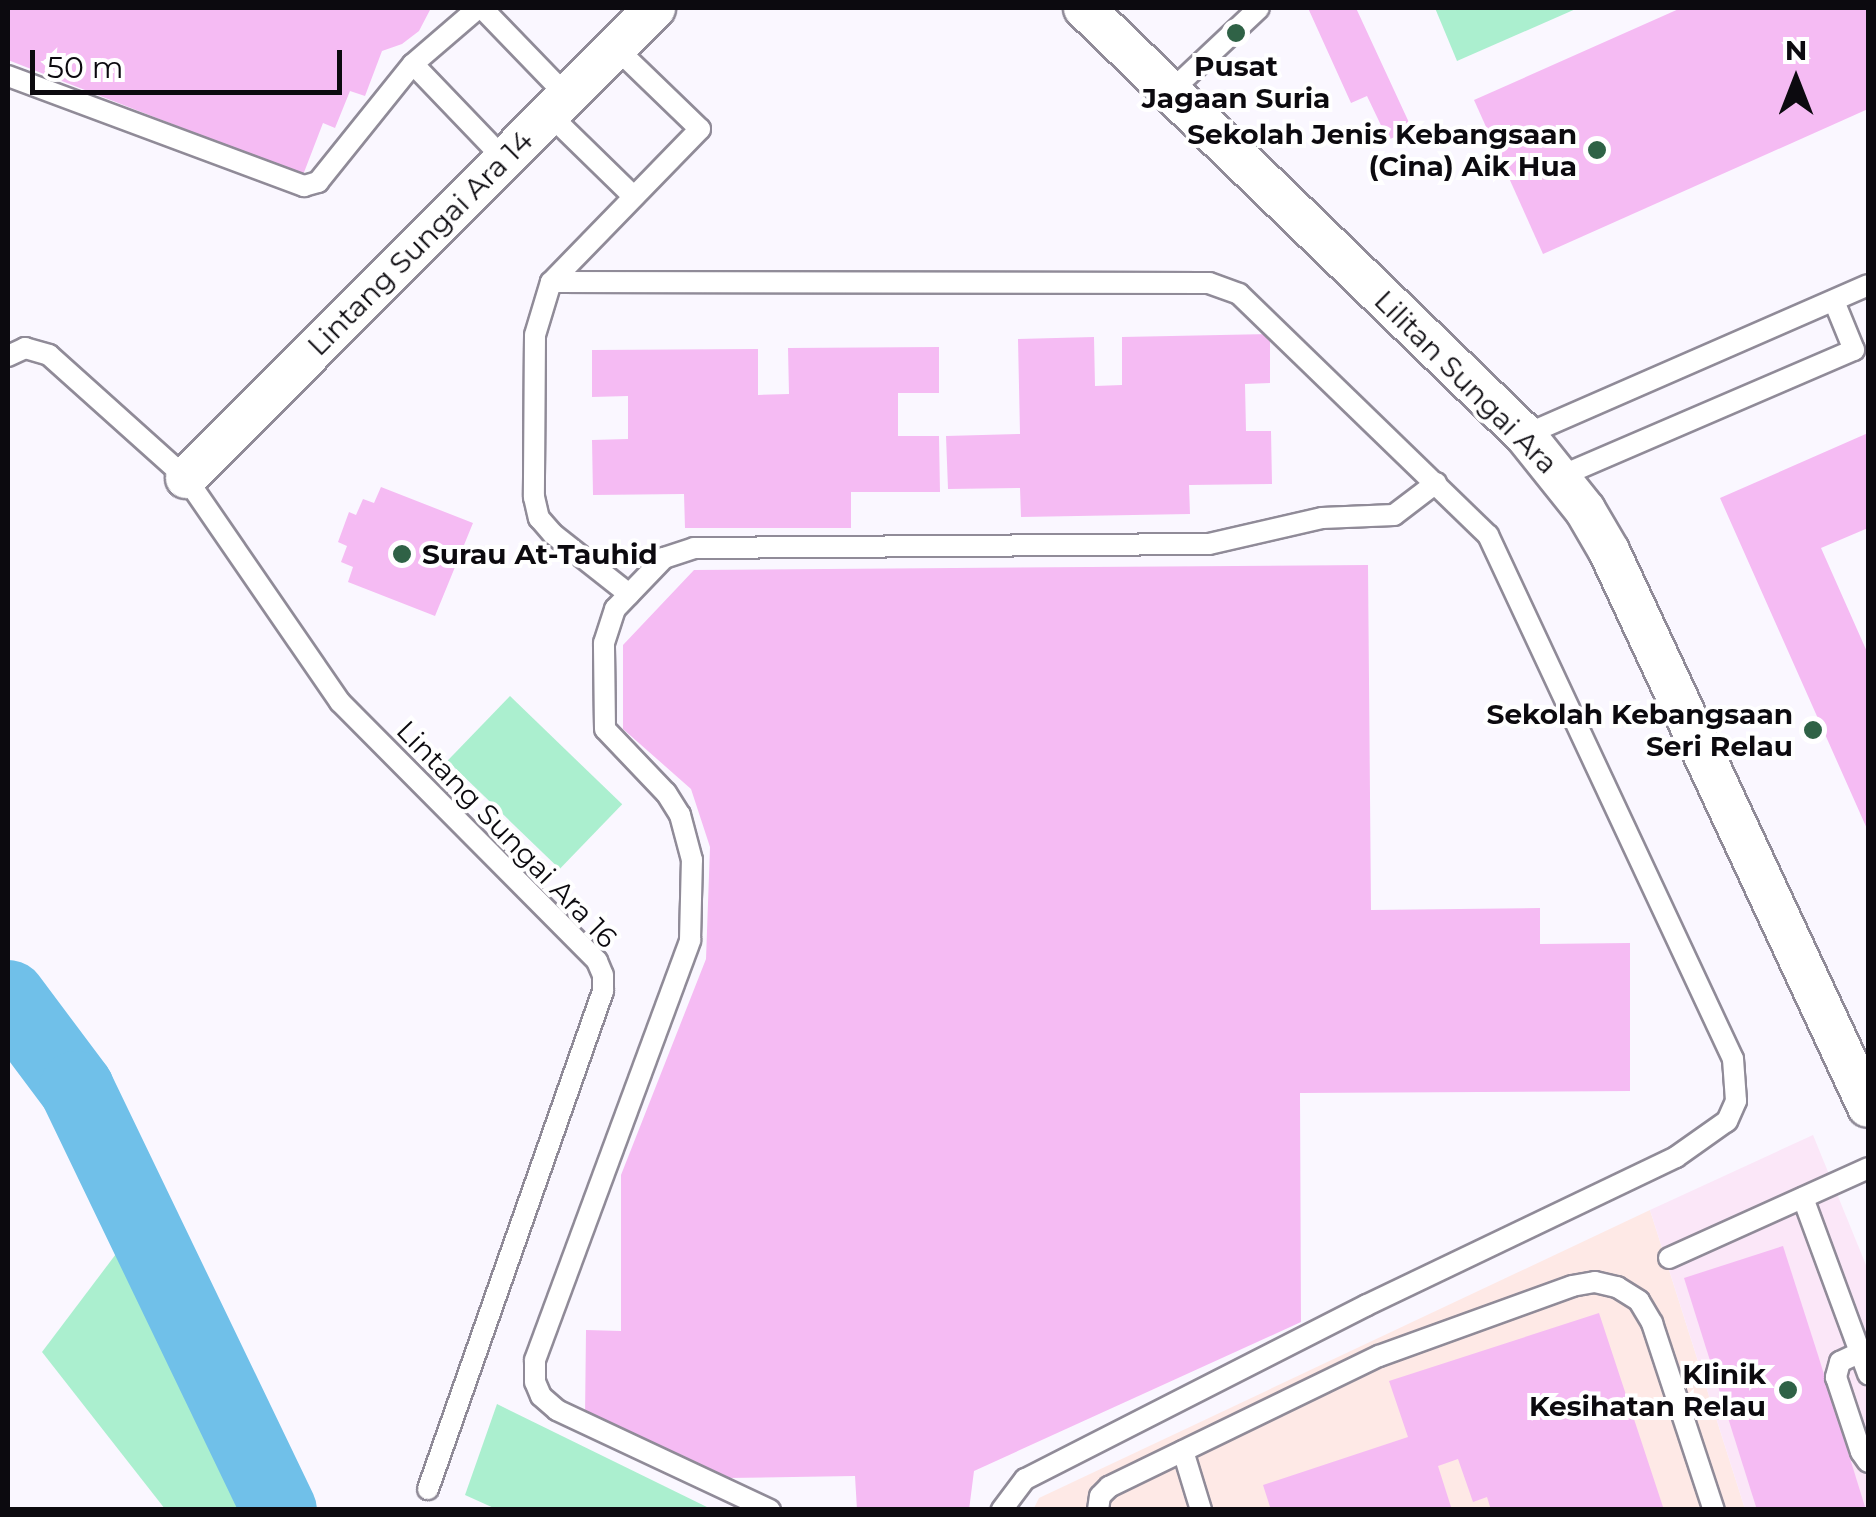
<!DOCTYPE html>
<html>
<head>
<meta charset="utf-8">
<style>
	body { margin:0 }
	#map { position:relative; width:1876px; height:1517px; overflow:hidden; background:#faf7ff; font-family:Montserrat,sans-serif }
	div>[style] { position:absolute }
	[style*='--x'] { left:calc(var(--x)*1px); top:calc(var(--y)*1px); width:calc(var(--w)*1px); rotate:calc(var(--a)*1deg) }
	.commercial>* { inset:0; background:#fee9e6 }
	.medical>* { inset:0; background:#fbe7f8 }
	.green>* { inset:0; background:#abefcf; transform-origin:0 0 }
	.river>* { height:75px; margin:-37.5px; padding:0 37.5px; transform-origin:37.5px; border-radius:37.5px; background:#70c0e9 }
	.building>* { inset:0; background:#f5bbf3 }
	.roads { filter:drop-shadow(2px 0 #908b98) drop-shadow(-2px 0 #908b98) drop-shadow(0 2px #908b98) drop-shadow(0 -2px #908b98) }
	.service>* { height:20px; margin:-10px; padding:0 10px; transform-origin:10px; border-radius:10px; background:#fff }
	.minor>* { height:40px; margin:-20px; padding:0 20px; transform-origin:20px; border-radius:20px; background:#fff }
	.dots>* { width:28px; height:28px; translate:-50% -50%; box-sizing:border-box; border:5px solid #fff; border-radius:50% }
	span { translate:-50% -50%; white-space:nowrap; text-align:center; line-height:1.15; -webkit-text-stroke:8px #fff; paint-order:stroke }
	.poi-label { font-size:28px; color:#0c0a0f; font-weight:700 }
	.right { translate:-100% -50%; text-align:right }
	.left { translate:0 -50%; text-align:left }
	.street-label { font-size:28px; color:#0c0a0f }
	.frame { position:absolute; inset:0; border:10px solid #0c0a0f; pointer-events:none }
	.north { position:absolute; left:1746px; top:30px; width:100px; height:100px; -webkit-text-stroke:8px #fff; paint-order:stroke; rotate:0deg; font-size:28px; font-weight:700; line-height:40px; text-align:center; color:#0c0a0f }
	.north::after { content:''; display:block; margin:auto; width:35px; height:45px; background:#0c0a0f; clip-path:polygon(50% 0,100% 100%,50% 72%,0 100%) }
	.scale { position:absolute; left:30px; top:50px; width:312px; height:45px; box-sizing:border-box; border:5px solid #0c0a0f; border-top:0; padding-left:12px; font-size:30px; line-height:35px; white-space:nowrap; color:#0c0a0f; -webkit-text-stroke:8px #fff; paint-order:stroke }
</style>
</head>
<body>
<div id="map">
	<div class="commercial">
		<i style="clip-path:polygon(1650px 1210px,1745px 1509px,1033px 1510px,1039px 1498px)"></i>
	</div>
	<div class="medical">
		<i style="clip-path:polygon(1813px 1135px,1868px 1270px,1868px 1509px,1745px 1509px,1650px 1210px)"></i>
	</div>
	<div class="green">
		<i style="clip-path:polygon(1435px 8px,1578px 8px,1457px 61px)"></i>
		<i style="left:510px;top:696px;width:156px;height:90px;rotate:44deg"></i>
		<i style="clip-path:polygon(122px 1246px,256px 1509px,165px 1509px,42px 1352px)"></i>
		<i style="clip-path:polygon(497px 1404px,711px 1509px,496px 1509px,465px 1495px)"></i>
	</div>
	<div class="river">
		<i style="--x:8;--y:997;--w:114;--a:53.2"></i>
		<i style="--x:76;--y:1088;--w:468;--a:64.3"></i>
	</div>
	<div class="building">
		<i style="clip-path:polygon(8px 8px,431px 8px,419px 31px,402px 44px,382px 51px,365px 96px,350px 91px,335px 128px,323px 123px,303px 175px,8px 60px)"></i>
		<i style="clip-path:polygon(1308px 8px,1356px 8px,1412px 129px,1388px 140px,1367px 96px,1351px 103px)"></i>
		<i style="clip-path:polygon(1681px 8px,1868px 8px,1868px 109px,1543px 254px,1474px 100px)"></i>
		<i style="clip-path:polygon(1270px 334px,1270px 383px,1245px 384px,1246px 431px,1271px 431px,1272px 484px,1189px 485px,1190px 514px,1021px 517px,1020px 488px,948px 489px,946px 436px,1020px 434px,1018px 339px,1094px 337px,1095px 386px,1122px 385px,1122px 337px)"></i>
		<i style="clip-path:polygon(939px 347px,939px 393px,898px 393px,898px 436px,939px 436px,940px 492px,851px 492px,851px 528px,685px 528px,684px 494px,593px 495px,592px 440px,628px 439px,628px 396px,592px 397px,592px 350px,758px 349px,758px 395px,789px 394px,788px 348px)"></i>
		<i style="clip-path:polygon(1868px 433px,1868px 528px,1821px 548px,1868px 654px,1868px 831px,1720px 498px)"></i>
		<i style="clip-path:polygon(381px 487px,473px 523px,435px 616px,348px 582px,353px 567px,341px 562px,347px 546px,338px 542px,349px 512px,356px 515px,363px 499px,374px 503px)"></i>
		<i style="clip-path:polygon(1368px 565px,1371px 910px,1540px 908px,1540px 944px,1630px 943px,1630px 1091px,1300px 1093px,1301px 1322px,974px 1471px,969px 1510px,857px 1510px,855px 1476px,726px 1478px,585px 1417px,586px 1330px,621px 1331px,621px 1175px,706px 959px,710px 847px,691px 789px,623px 729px,623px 645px,694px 570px)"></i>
		<i style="clip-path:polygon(1783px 1246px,1818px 1355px,1866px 1510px,1757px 1510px,1684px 1278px)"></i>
		<i style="clip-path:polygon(1599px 1313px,1664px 1510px,1491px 1510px,1487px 1497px,1473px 1502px,1458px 1459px,1438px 1466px,1452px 1510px,1271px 1510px,1263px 1485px,1408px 1437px,1389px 1381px)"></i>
	</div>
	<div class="roads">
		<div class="service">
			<i style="--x:482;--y:8;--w:122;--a:46"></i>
			<i style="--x:615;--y:47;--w:118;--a:44"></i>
			<i style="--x:700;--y:129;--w:214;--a:134.2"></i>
			<i style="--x:551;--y:282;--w:55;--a:106.8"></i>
			<i style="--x:535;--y:335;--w:162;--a:90.4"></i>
			<i style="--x:534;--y:497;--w:22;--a:77"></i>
			<i style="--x:539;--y:518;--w:21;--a:49"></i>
			<i style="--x:553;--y:534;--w:97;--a:38.3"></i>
			<i style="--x:413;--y:64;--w:132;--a:46.2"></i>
			<i style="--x:8;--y:76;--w:316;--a:20.4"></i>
			<i style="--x:304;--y:186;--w:15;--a:-16"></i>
			<i style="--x:318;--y:182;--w:151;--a:-51.2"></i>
			<i style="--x:413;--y:64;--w:86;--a:-40.7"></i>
			<i style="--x:1170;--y:92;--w:122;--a:-43.3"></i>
			<i style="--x:549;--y:114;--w:116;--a:44.3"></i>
			<i style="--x:551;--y:282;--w:658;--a:0.09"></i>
			<i style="--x:1209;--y:283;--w:32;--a:20"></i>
			<i style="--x:1239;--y:294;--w:347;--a:44.1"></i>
			<i style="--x:1488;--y:535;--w:578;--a:64.94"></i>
			<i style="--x:1733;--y:1059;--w:42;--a:85.9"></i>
			<i style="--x:1736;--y:1101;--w:22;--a:114"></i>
			<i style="--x:1727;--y:1121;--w:62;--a:144.8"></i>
			<i style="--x:1676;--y:1157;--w:343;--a:154.4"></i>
			<i style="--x:1367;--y:1305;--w:384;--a:153"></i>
			<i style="--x:1025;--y:1479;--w:39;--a:127"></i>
			<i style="--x:8;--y:356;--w:19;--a:-25"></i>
			<i style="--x:25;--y:348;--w:25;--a:16"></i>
			<i style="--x:49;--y:355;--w:184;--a:41.9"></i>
			<i style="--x:186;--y:478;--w:272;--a:55.5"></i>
			<i style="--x:340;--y:702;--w:365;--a:45.2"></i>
			<i style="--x:597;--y:961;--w:15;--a:67"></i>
			<i style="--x:603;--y:975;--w:16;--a:90"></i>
			<i style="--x:603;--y:991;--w:528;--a:109.36"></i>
			<i style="--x:1525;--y:435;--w:374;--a:-23.6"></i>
			<i style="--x:1561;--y:476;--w:319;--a:-23.3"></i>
			<i style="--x:1854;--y:350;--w:53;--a:-112.2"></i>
			<i style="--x:1803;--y:1198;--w:188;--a:69.7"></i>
			<i style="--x:1669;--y:1258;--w:218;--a:-24.3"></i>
			<i style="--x:1861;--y:1352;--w:23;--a:155"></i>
			<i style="--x:1840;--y:1362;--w:16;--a:105"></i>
			<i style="--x:1836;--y:1377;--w:79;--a:71.6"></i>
			<i style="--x:1861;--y:1452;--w:12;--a:55"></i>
			<i style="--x:1183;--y:1451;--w:62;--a:73"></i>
			<i style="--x:770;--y:1510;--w:235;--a:-154.9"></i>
			<i style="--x:557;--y:1410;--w:21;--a:-139"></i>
			<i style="--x:541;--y:1396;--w:15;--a:-113"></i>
			<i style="--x:535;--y:1382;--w:22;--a:-90"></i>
			<i style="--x:535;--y:1360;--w:448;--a:-69.7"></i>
			<i style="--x:690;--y:940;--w:80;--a:-88.6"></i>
			<i style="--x:692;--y:860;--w:47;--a:-104.9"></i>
			<i style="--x:680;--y:815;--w:26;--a:-122"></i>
			<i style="--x:666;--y:793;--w:88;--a:-133.6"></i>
			<i style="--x:605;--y:729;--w:86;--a:-90.7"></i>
			<i style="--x:604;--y:643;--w:36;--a:-72"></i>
			<i style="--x:615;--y:609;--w:71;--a:-46.1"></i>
			<i style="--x:664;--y:558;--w:32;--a:-18"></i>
			<i style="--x:694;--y:548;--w:515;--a:-0.45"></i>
			<i style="--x:1209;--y:544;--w:116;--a:-13"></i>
			<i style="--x:1322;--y:518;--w:72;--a:-2.4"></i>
			<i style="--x:1394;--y:515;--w:53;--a:-37.3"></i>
			<i style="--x:1098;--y:1510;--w:14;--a:-82"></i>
			<i style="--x:1100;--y:1496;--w:13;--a:-45"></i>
			<i style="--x:1109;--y:1487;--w:300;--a:-25.9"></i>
			<i style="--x:1379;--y:1356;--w:205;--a:-19.9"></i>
			<i style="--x:1572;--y:1286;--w:23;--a:-10"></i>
			<i style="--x:1595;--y:1282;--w:23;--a:13"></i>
			<i style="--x:1617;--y:1287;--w:26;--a:32"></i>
			<i style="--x:1639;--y:1301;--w:26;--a:59"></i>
			<i style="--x:1652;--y:1323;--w:197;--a:71.7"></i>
		</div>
		<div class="minor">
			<i style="--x:1084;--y:8;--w:614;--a:44.08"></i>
			<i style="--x:1525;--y:435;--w:96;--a:51.3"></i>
			<i style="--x:1585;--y:510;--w:48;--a:59.7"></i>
			<i style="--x:1609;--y:551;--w:613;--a:65.02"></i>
			<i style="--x:186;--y:478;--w:664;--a:-45.06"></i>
		</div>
	</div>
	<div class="dots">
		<i style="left:1236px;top:33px;background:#2f6246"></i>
		<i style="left:1597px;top:150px;background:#2f6246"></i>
		<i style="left:402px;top:554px;background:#2f6246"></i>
		<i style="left:1813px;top:730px;background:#2f6246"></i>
		<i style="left:1788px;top:1390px;background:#2f6246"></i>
	</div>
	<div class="poi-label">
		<span style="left:1236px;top:82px">Pusat<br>Jagaan Suria</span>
		<span class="right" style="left:1577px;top:150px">Sekolah Jenis Kebangsaan<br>(Cina) Aik Hua</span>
		<span class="left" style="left:422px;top:554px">Surau At-Tauhid</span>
		<span class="right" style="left:1793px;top:730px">Sekolah Kebangsaan<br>Seri Relau</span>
		<span class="right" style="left:1766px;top:1390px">Klinik<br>Kesihatan Relau</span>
	</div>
	<div class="street-label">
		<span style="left:420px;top:243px;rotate:-45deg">Lintang Sungai Ara 14</span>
		<span style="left:1466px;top:382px;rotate:45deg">Lilitan Sungai Ara</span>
		<span style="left:507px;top:834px;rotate:46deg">Lintang Sungai Ara 16</span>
	</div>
	<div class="frame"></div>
	<div class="north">N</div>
	<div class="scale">50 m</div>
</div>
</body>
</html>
